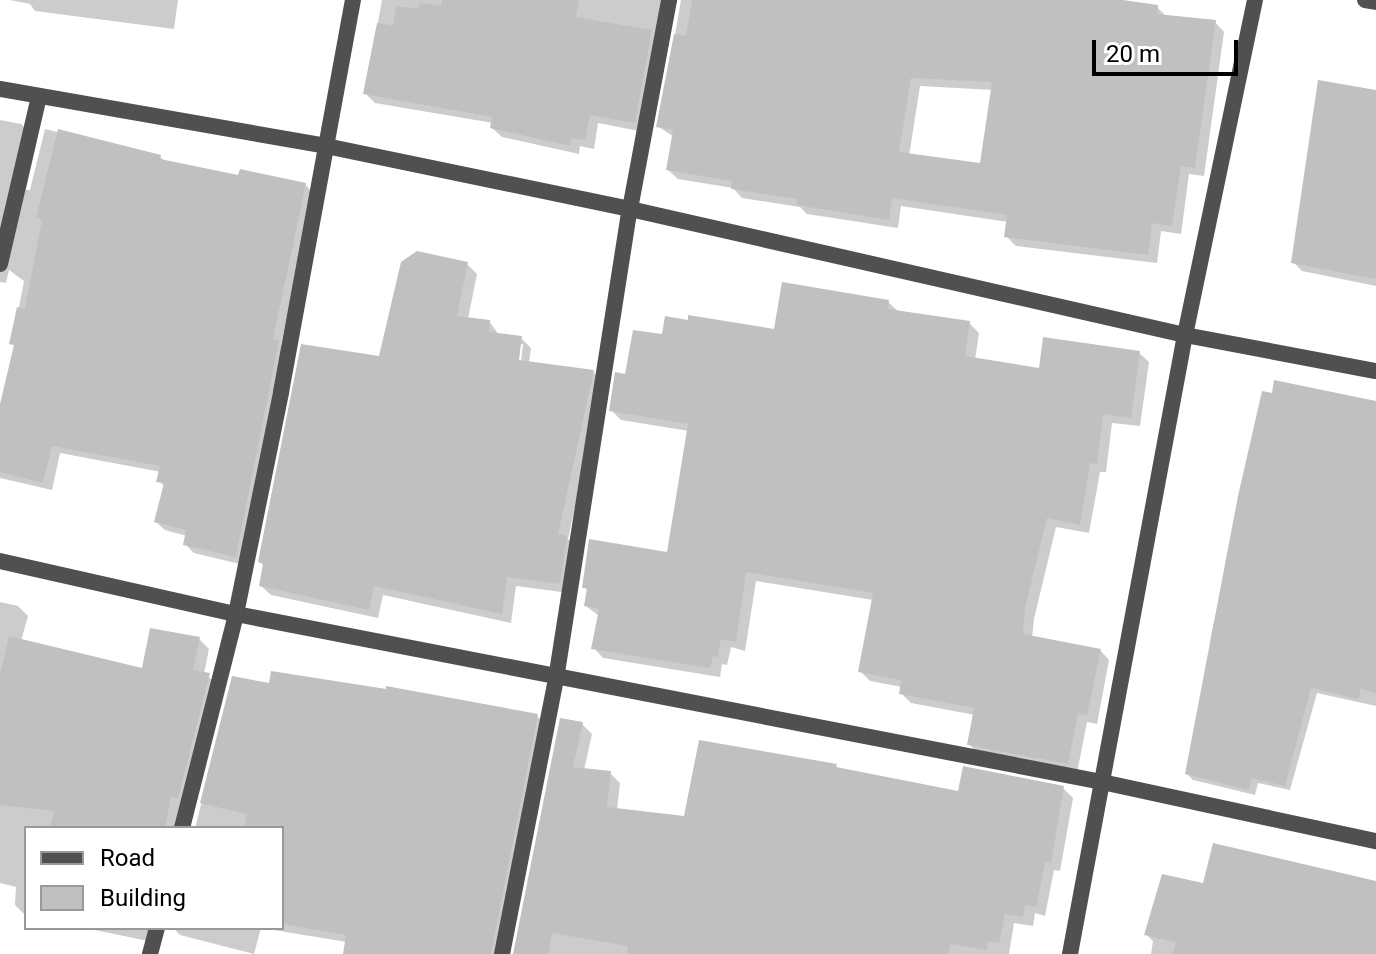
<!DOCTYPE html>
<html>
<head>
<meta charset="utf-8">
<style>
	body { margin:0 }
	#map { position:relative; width:1376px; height:954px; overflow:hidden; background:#fff; font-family:Roboto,sans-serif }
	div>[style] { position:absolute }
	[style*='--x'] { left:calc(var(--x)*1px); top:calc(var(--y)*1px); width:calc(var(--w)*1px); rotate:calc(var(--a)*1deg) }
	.shadow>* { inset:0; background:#0003 }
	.building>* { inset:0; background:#c0c0c0 }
	.minor>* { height:16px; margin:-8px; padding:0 8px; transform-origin:8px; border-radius:8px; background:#505050 }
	span { translate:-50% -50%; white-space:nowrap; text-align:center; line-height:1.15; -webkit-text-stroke:6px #fff; paint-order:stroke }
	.legend { position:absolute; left:24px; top:826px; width:260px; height:104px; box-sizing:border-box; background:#fff; border:2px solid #999; margin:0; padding:10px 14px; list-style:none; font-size:24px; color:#000 }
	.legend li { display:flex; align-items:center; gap:16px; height:40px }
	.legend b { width:40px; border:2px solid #999 }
	.scale { position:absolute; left:1092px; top:40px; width:146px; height:36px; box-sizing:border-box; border:4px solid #000; border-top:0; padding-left:10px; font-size:24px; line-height:28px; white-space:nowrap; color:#000; -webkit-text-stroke:6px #fff; paint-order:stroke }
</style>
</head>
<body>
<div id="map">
	<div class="shadow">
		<i style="clip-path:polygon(10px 0,178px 0,174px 29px,35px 11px,30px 4px)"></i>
		<i style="clip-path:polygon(382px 0,673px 0,644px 132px,598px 123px,594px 149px,580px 146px,579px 154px,502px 137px,492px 128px,493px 123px,375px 103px,365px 93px)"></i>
		<i style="clip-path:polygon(evenodd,681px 0,1108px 0,1157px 7px,1167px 17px,1215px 22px,1224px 32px,1204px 176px,1189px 174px,1181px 234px,1161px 231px,1157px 263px,1016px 246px,1006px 236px,1008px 222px,901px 206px,898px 228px,807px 214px,800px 207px,742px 198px,733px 188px,678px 179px,668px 170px,674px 137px,659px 127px,681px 0,920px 86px,993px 90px,981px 165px,909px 156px,920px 86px)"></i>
		<i style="clip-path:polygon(1376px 91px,1376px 286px,1302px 271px,1293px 262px)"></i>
		<i style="clip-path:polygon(0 120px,21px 124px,37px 140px,26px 190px,30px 190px,45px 129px,160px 157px,166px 162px,240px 178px,305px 184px,313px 193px,281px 345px,287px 351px,244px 565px,194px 553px,185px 544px,187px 536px,165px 530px,156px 522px,165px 487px,159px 481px,161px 472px,60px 453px,52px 490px,0 478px,0 413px,15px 347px,12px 343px,24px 281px,9px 270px,6px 283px,0 282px)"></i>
		<i style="clip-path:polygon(evenodd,467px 264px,477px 274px,468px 319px,489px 321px,499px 335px,521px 338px,531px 348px,529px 363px,593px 372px,602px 381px,568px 539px,576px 547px,569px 593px,516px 586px,511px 623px,383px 595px,378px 618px,271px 595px,261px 586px,265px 567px,260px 562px,381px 358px,467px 264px,519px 344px,523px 344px,520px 370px,516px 370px,519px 344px)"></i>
		<i style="clip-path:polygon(888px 302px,899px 312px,969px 323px,979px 333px,975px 360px,1041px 370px,1139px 353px,1149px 362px,1140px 426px,1112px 423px,1106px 472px,1100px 472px,1089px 533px,1056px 527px,1034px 619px,1032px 638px,1100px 650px,1109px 660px,1097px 724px,1087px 722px,1077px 773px,979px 754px,969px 744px,975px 715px,911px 703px,901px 693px,902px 687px,870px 681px,860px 671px,873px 600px,756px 581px,745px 651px,731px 647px,727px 665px,722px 664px,720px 677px,603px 658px,594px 648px,599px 616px,586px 606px,588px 591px,584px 587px,669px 554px,689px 431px,621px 420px,611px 410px,627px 376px,663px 336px,775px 331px)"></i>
		<i style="clip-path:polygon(1263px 393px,1376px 402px,1376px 706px,1317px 693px,1290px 790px,1258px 783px,1255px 795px,1193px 780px,1187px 774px,1213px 644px,1210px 641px)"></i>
		<i style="clip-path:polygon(0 602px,18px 606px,28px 616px,21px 641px,144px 670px,199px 639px,209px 649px,204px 674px,219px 685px,183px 828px,26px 828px,26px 916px,15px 905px,16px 887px,0 883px)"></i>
		<i style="clip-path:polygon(233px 679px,537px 716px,547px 726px,502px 954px,349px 954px,347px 942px,261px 928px,282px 928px,282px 828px,195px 828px)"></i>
		<i style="clip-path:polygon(582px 724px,592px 734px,584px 770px,610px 773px,620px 783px,617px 811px,686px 818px,836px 766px,840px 770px,959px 794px,1063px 788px,1073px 798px,1060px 871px,1054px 870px,1045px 916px,1035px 913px,1033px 926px,1014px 923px,1009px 954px,515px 954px)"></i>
		<i style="clip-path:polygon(1376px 883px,1376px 954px,1151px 954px,1153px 941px,1146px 934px,1205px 886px)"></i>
		<i style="clip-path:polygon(85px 928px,163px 928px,153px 942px)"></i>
		<i style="clip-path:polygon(173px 928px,261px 928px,254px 954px,180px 935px)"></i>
	</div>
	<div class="building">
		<i style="clip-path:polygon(442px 0,579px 0,576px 17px,652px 30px,635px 123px,590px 115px,585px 140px,571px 138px,570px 146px,490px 128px,492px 117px,363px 94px,377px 23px,393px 26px,396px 6px,419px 9px,420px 3px,441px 6px)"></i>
		<i style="clip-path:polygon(evenodd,692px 0,1123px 0,1158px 5px,1157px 14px,1216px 20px,1195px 168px,1181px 166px,1172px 226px,1152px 223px,1148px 255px,1004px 237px,1007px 215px,892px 198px,889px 220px,796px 205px,797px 199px,731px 189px,732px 181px,666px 170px,673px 130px,656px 127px,674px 34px,686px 36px,692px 0,911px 78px,992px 82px,980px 163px,899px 152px,911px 78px)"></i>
		<i style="clip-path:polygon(1318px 80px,1376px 90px,1376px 279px,1291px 263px)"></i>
		<i style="clip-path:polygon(58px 129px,161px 155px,160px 159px,238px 175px,240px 169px,306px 183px,273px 339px,279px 340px,236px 557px,183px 545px,186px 530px,154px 522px,164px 483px,156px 482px,160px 466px,52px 446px,43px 483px,0 472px,0 404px,14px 345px,9px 344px,17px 307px,25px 309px,42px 220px,36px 218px)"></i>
		<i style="clip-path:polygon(417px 251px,468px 262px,457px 316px,490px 320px,489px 332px,522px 336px,519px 360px,594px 370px,558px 534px,567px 536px,560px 584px,507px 577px,502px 614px,374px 586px,369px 610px,259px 586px,263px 564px,258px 562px,301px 344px,379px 356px,401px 262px)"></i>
		<i style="clip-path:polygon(782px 282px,889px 300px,888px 309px,970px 321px,965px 356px,1039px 368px,1043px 337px,1140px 351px,1131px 418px,1103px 414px,1097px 464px,1090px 463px,1080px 525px,1047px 518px,1025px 608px,1023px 634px,1101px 649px,1087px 715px,1078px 713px,1068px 764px,967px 745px,974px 708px,899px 694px,901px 680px,858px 672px,873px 593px,746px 572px,736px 642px,721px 639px,718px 657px,713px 656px,710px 668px,591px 649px,599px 609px,584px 606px,587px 588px,582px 588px,589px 539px,667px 552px,688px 424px,609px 411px,615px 372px,625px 374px,633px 330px,662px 334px,665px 316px,688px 320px,688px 315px,774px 329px)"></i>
		<i style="clip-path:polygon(1274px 380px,1376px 401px,1376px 693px,1360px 689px,1359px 699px,1311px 688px,1285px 786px,1252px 778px,1249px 790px,1185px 774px,1238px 496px,1262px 391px,1272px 393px)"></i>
		<i style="clip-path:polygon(150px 628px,200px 637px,193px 670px,210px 673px,178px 798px,171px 797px,165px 828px,50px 828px,54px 811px,0 805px,0 674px,9px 636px,142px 668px)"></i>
		<i style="clip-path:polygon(271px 671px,386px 689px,386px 686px,538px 714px,491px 954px,343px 954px,346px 935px,282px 924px,282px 828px,244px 828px,247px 814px,200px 803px,232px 676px,269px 683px)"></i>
		<i style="clip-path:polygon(560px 718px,583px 722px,573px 767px,611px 771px,607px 807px,684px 816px,699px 740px,837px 764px,836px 767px,958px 791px,963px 766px,1064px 786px,1051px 863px,1045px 862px,1036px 907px,1025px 905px,1023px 917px,1005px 914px,999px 943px,988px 941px,987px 950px,950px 944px,948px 954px,627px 954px,628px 946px,552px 933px,548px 954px,513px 954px)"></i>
		<i style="clip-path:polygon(1213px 843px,1376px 881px,1376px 954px,1173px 954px,1176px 942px,1144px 935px,1162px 874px,1203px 883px)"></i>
	</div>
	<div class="minor">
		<i style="--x:1365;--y:0;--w:11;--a:10"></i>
		<i style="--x:0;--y:89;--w:331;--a:9.9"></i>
		<i style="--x:326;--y:146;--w:310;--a:11.7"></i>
		<i style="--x:630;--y:209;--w:569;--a:12.79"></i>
		<i style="--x:1185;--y:335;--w:194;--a:10.7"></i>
		<i style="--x:0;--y:264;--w:171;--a:-76.9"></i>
		<i style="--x:0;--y:561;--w:242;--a:12.7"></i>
		<i style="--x:236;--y:614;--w:882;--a:10.98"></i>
		<i style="--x:1102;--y:782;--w:280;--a:12.2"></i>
		<i style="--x:182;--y:828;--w:221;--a:-75.8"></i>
		<i style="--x:236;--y:614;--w:227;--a:-78.5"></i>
		<i style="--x:281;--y:392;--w:399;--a:-79.6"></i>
		<i style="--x:150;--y:954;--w:27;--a:-75"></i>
		<i style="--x:502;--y:954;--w:280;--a:-78.9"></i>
		<i style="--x:556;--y:679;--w:476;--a:-81.1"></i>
		<i style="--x:630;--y:209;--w:213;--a:-79.4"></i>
		<i style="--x:1070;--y:954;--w:630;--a:-79.48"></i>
		<i style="--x:1185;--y:335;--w:342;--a:-78.2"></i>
	</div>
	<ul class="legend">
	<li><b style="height:10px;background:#505050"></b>Road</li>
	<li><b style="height:22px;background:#c0c0c0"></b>Building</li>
	</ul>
	<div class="scale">20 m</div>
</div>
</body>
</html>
